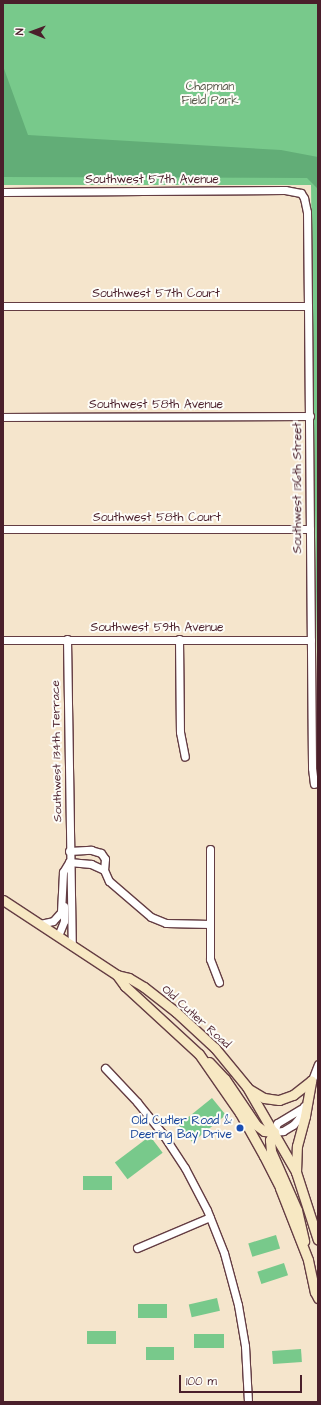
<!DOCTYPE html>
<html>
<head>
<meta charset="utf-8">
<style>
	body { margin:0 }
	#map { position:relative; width:321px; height:1405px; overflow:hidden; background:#f5e5cc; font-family:"Architects Daughter",sans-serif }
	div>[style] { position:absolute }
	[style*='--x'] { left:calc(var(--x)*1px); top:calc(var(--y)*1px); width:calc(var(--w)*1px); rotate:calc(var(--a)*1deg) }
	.green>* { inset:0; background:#78c98b; transform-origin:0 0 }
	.forest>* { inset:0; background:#62ad77 }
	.roads { filter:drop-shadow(1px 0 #643d43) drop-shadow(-1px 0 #643d43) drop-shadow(0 1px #643d43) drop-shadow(0 -1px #643d43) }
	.minor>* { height:7px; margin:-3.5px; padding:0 3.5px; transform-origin:3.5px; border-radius:3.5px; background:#fff }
	.secondary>* { height:9px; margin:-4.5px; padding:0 4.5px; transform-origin:4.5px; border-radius:4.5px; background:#f7e8c3 }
	.dots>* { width:11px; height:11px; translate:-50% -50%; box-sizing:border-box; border:2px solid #fdfcf7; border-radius:50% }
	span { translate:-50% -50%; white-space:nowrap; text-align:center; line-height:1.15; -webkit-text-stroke:4px #fdfcf7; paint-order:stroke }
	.park-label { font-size:12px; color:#5a5a4d }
	.street-label { font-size:12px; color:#4a1f2b }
	.transit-label { font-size:12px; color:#164399 }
	.right { translate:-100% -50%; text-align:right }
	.frame { position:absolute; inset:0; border:4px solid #4a1f2b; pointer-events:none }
	.north { position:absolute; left:12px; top:12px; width:40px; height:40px; -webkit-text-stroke:3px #fdfcf7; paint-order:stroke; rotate:271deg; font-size:11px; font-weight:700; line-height:16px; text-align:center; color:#4a1f2b }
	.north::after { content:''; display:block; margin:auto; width:14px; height:18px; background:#4a1f2b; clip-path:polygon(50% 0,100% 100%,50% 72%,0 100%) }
	.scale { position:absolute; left:179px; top:1375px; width:123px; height:18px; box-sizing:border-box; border:2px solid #4a1f2b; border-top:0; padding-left:5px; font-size:12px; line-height:14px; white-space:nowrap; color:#4a1f2b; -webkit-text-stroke:3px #fdfcf7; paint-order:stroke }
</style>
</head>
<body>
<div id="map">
	<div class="green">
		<i style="clip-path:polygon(3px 3px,318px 3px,318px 752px,311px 185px,3px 185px)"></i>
		<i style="left:212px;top:1098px;width:22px;height:43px;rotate:51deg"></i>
		<i style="left:150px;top:1136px;width:21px;height:44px;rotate:53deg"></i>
		<i style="left:83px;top:1176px;width:29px;height:14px"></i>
		<i style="left:276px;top:1235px;width:14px;height:29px;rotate:73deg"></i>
		<i style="left:284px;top:1263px;width:13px;height:28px;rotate:72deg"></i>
		<i style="left:217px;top:1298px;width:13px;height:29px;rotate:77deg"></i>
		<i style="left:167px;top:1304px;width:14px;height:29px;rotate:90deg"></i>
		<i style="left:87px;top:1331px;width:29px;height:13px"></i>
		<i style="left:194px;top:1334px;width:30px;height:14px"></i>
		<i style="left:146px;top:1347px;width:28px;height:13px"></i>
		<i style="left:301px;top:1349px;width:13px;height:29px;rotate:86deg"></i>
	</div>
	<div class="forest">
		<i style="clip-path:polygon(3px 66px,28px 135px,281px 150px,318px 157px,318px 255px,317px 188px,307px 178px,3px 177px)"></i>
	</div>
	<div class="roads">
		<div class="minor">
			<i style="--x:3;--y:192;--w:282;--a:-0.4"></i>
			<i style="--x:285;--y:190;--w:16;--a:11"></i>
			<i style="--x:301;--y:193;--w:6;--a:59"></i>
			<i style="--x:304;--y:198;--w:14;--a:78"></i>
			<i style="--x:307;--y:212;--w:94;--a:89.4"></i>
			<i style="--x:308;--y:306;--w:462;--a:89.5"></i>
			<i style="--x:312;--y:768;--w:16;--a:83"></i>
			<i style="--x:3;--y:306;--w:305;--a:0"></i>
			<i style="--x:3;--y:417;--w:307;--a:-0.2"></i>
			<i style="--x:3;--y:529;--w:307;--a:0"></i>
			<i style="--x:67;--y:639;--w:307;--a:89.1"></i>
			<i style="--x:179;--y:639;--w:93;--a:89.4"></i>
			<i style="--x:180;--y:732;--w:25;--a:79"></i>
			<i style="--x:3;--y:640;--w:308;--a:0"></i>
			<i style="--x:210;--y:849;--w:110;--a:90"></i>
			<i style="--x:210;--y:959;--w:25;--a:69"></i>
			<i style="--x:69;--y:851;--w:22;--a:-3"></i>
			<i style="--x:91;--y:850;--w:10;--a:17"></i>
			<i style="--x:101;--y:853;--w:7;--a:56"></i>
			<i style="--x:105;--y:859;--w:11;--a:95"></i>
			<i style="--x:104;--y:870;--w:12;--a:66"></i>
			<i style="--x:109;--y:881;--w:55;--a:40.6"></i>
			<i style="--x:151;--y:917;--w:16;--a:22"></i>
			<i style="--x:166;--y:923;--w:44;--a:1.3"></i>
			<i style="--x:69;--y:862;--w:22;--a:5"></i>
			<i style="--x:91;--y:864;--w:14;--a:25"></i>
			<i style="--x:40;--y:924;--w:13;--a:-13"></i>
			<i style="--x:53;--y:921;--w:12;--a:-48"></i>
			<i style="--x:61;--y:912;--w:40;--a:-87.1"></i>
			<i style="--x:63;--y:872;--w:12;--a:-59"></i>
			<i style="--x:58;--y:936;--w:16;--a:-68"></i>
			<i style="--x:64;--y:921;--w:15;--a:-90"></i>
			<i style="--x:105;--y:1068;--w:47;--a:46.7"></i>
			<i style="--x:137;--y:1102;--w:40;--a:51"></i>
			<i style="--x:162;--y:1133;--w:42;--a:56.7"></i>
			<i style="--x:185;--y:1168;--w:47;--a:62.4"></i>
			<i style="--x:207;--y:1210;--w:46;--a:68.4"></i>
			<i style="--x:224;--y:1253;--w:54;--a:74.9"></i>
			<i style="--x:238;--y:1305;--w:42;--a:80.3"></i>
			<i style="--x:245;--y:1346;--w:56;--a:86.9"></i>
			<i style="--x:310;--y:1085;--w:22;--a:-69"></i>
			<i style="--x:304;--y:1107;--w:31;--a:149"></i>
			<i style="--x:277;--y:1123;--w:9;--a:108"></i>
			<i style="--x:274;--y:1132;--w:9;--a:-6"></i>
			<i style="--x:283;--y:1131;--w:12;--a:-31"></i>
			<i style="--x:293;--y:1125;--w:9;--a:-49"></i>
			<i style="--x:299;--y:1118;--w:12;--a:-66"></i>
			<i style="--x:304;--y:1107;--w:1;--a:-90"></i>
			<i style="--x:137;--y:1248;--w:79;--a:-23"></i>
		</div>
		<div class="secondary">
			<i style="--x:3;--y:900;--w:136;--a:33.3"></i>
			<i style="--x:117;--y:975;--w:12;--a:14"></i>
			<i style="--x:129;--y:978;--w:17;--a:31"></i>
			<i style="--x:144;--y:987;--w:41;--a:38"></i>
			<i style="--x:176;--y:1012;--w:53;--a:42.7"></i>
			<i style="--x:215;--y:1048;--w:50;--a:50.6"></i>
			<i style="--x:247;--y:1087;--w:98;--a:60"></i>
			<i style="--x:296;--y:1172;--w:71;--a:72.1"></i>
			<i style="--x:117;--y:975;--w:14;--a:54"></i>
			<i style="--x:125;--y:986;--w:100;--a:42.6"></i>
			<i style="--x:199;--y:1054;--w:72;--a:55.2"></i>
			<i style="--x:240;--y:1113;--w:49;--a:60.8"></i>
			<i style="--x:264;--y:1156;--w:36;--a:63"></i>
			<i style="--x:280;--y:1188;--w:77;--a:68.7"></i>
			<i style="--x:308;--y:1260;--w:33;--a:78"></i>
			<i style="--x:315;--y:1292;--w:7;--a:63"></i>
			<i style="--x:209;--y:1062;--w:23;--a:47"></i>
			<i style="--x:225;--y:1079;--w:55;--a:56"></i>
			<i style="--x:256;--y:1125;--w:10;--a:37"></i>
			<i style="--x:264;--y:1131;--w:10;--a:6"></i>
			<i style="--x:249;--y:1089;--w:17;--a:31"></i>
			<i style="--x:264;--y:1098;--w:15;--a:8"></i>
			<i style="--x:279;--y:1100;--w:15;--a:-20"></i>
			<i style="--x:293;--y:1095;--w:23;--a:-38"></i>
			<i style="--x:274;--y:1132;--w:9;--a:117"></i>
			<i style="--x:270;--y:1140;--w:11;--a:85"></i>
			<i style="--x:271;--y:1151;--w:64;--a:66.2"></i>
			<i style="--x:297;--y:1210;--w:32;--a:77"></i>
			<i style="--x:296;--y:1172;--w:26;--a:-88"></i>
			<i style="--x:297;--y:1146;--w:31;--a:-75"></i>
			<i style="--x:305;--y:1116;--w:36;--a:-80"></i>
		</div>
	</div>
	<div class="dots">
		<i style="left:240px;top:1128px;background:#1a4fb4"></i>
	</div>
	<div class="park-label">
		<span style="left:210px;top:94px">Chapman<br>Field Park</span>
	</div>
	<div class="street-label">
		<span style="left:152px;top:180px">Southwest 57th Avenue</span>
		<span style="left:156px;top:294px">Southwest 57th Court</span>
		<span style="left:156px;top:405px">Southwest 58th Avenue</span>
		<span style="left:298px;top:488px;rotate:-90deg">Southwest 136th Street</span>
		<span style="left:157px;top:518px">Southwest 58th Court</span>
		<span style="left:157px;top:628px">Southwest 59th Avenue</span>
		<span style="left:57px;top:751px;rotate:-91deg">Southwest 134th Terrace</span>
		<span style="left:196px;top:1017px;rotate:42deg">Old Cutler Road</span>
	</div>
	<div class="transit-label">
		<span class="right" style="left:232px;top:1128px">Old Cutler Road &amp;<br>Deering Bay Drive</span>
	</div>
	<div class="frame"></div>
	<div class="north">N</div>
	<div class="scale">100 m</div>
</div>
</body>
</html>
